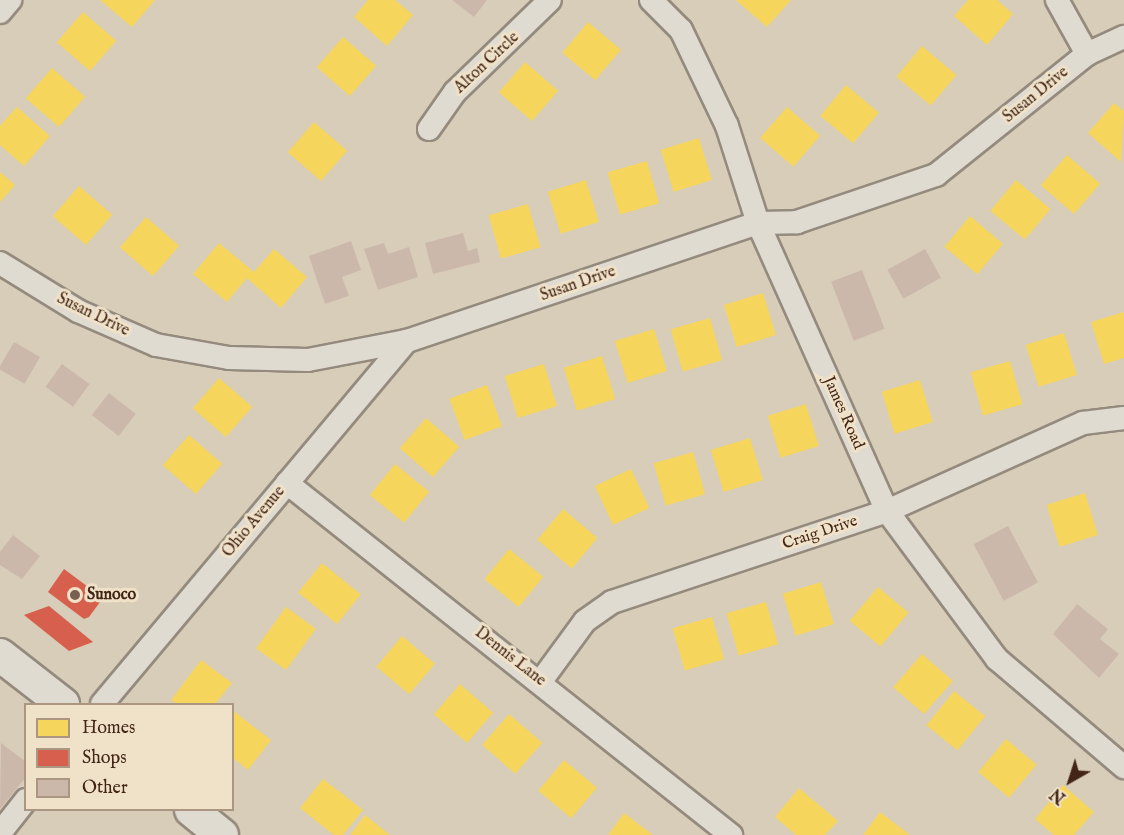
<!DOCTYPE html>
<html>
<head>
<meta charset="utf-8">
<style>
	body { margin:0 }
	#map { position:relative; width:1124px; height:835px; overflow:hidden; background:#d8cdb8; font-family:"IM FELL English",serif }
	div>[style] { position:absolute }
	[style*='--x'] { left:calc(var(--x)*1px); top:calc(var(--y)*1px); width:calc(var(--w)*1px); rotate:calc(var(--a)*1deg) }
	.homes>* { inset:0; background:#f6d55c; transform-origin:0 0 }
	.shops>* { inset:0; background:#d6604d }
	.building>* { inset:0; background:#cbb8ab; transform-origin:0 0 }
	.roads { filter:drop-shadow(2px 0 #948a7d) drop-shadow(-2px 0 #948a7d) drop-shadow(0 2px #948a7d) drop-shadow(0 -2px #948a7d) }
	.street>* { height:22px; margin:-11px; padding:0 11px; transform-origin:11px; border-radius:11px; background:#e0dbd1 }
	.secondary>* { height:32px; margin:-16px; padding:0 16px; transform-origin:16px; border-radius:16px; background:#e0dbd1 }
	.dots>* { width:16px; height:16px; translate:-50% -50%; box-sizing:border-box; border:3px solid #efe2c8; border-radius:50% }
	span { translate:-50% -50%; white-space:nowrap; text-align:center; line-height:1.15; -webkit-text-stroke:6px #efe2c8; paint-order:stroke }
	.street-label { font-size:16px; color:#432517 }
	.poi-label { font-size:16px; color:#432517; font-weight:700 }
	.left { translate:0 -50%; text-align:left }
	.legend { position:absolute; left:24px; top:703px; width:210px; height:108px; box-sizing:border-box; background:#efe2c8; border:2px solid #aa9681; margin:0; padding:8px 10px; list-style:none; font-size:18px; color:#432517 }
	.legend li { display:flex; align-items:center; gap:12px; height:30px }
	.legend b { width:30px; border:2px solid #aa9681 }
	.north { position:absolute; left:1040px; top:751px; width:60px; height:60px; -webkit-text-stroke:4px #efe2c8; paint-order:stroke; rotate:219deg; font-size:16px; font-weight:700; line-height:24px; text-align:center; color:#432517 }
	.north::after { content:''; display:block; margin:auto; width:21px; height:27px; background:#432517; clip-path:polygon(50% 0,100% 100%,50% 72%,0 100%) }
</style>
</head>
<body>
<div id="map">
	<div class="homes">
		<i style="clip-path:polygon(100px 0,155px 0,132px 27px)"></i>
		<i style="clip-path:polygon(368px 0,395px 0,413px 15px,387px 46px,354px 17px)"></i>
		<i style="clip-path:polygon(736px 0,791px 0,767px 27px)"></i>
		<i style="clip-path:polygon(968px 0,997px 0,1013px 14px,987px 45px,954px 16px)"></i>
		<i style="left:83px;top:12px;width:44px;height:40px;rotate:41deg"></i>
		<i style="left:588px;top:22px;width:43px;height:40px;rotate:40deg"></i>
		<i style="left:343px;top:37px;width:44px;height:40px;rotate:41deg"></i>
		<i style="left:922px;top:46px;width:45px;height:40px;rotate:40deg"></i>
		<i style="left:525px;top:62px;width:44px;height:40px;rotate:41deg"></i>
		<i style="left:52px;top:68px;width:44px;height:40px;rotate:41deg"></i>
		<i style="left:846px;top:85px;width:43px;height:40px;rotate:40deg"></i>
		<i style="clip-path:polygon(1114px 103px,1124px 111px,1121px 162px,1088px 133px)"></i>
		<i style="clip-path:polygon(17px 107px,50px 136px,24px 166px,0 145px,0 126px)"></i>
		<i style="left:787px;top:107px;width:44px;height:41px;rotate:41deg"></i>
		<i style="left:314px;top:122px;width:44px;height:40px;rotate:41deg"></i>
		<i style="left:699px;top:138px;width:44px;height:40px;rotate:73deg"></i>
		<i style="left:1067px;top:155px;width:44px;height:40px;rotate:41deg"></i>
		<i style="left:647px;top:161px;width:44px;height:41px;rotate:74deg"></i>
		<i style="clip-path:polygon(0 172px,15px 185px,0 202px)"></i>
		<i style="left:586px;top:180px;width:44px;height:40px;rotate:73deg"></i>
		<i style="left:1016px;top:180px;width:45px;height:40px;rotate:40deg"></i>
		<i style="left:79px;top:186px;width:44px;height:40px;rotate:41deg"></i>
		<i style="left:528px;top:204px;width:45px;height:41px;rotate:74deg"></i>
		<i style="left:970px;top:216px;width:43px;height:40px;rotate:40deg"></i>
		<i style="left:146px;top:217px;width:44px;height:40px;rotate:41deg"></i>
		<i style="clip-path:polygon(219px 243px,254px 272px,274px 249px,307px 277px,281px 308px,247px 278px,227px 302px,193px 274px)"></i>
		<i style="left:763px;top:293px;width:44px;height:41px;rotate:73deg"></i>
		<i style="clip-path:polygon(1124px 312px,1124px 358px,1104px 364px,1091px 322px)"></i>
		<i style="left:710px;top:318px;width:44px;height:41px;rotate:74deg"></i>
		<i style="left:654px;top:329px;width:44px;height:41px;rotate:73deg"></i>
		<i style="left:1064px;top:333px;width:44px;height:40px;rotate:73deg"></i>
		<i style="left:602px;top:356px;width:45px;height:40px;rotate:73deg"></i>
		<i style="left:1010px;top:361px;width:45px;height:41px;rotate:74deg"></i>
		<i style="left:544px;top:364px;width:44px;height:41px;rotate:73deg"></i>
		<i style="left:219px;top:378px;width:44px;height:40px;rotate:41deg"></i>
		<i style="left:920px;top:380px;width:44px;height:40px;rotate:73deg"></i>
		<i style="left:487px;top:385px;width:44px;height:40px;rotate:70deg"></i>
		<i style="left:806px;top:404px;width:44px;height:40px;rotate:73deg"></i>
		<i style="left:426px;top:418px;width:44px;height:40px;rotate:41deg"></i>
		<i style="left:189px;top:435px;width:44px;height:40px;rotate:41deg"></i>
		<i style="left:750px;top:438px;width:44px;height:41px;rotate:73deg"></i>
		<i style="left:693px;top:452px;width:44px;height:41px;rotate:74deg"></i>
		<i style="left:395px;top:464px;width:44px;height:40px;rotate:39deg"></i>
		<i style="left:631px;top:469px;width:43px;height:40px;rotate:65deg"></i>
		<i style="left:1085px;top:493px;width:44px;height:40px;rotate:73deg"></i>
		<i style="left:563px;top:509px;width:45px;height:40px;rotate:40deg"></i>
		<i style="left:509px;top:549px;width:44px;height:39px;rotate:39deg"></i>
		<i style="left:322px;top:563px;width:50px;height:38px;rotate:39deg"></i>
		<i style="left:821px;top:582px;width:44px;height:40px;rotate:73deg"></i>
		<i style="left:878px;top:587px;width:40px;height:44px;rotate:40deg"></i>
		<i style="left:766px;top:602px;width:44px;height:41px;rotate:74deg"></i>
		<i style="left:286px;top:607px;width:37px;height:51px;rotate:36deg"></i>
		<i style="left:712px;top:617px;width:44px;height:41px;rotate:74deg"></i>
		<i style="left:402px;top:636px;width:43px;height:40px;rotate:40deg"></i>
		<i style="left:922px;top:654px;width:41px;height:44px;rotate:41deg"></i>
		<i style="clip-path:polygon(201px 660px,232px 683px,215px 704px,177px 704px,171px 700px)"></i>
		<i style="left:460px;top:684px;width:44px;height:40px;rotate:41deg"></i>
		<i style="left:954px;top:691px;width:40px;height:44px;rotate:39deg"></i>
		<i style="clip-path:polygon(232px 710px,271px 740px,248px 770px,232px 757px)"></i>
		<i style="left:509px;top:714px;width:44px;height:41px;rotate:41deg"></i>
		<i style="left:1006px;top:739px;width:40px;height:43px;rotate:40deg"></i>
		<i style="left:564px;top:760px;width:43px;height:40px;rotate:40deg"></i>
		<i style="clip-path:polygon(323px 779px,363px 810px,343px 835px,334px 835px,300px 808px)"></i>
		<i style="clip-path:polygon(1063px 785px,1094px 812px,1074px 835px,1054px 835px,1035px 819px)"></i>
		<i style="clip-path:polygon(799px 788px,838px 821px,825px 835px,796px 835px,775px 817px)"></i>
		<i style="clip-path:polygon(880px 812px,910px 835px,863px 835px)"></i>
		<i style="clip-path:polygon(624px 813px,653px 835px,608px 835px)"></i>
		<i style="clip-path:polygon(365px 815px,390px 835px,350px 835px)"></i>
	</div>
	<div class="shops">
		<i style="clip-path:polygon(64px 569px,103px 598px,89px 617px,84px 619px,48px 592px)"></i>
		<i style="clip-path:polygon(49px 606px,93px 642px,69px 651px,24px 615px)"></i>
	</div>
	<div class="building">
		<i style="clip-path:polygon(452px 0,487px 0,474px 17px)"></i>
		<i style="clip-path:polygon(463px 233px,468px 251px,477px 248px,480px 262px,433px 274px,425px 243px)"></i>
		<i style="clip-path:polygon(351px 241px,361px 270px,342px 277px,349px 296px,325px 304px,309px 256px)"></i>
		<i style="clip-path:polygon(384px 243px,388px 254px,409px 247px,418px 277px,378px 290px,364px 249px)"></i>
		<i style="left:925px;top:249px;width:33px;height:43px;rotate:61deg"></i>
		<i style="left:862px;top:270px;width:63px;height:33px;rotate:69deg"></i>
		<i style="left:14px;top:342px;width:30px;height:31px;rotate:30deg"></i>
		<i style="left:62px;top:364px;width:34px;height:28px;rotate:36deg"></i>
		<i style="left:109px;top:393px;width:34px;height:28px;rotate:38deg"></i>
		<i style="left:1008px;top:526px;width:64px;height:39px;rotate:62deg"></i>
		<i style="clip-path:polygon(13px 535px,40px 556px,22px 579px,0 565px,0 552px)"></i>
		<i style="clip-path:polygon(1077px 604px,1108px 629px,1100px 639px,1119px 654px,1099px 678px,1053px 634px)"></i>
		<i style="clip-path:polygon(1px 743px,26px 762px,26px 777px,0 809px)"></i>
	</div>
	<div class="roads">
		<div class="street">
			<i style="--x:651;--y:0;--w:42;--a:45"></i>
			<i style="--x:681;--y:30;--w:106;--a:64.4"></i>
			<i style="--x:727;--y:126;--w:102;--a:72.3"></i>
			<i style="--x:758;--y:223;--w:316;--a:65.9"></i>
			<i style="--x:887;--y:511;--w:184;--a:53.4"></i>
			<i style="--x:997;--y:659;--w:167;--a:40.4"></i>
			<i style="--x:1057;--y:0;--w:62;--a:60.9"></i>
			<i style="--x:0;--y:12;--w:16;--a:-50"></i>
			<i style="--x:429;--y:129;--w:45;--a:-54.9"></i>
			<i style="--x:455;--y:92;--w:132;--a:-44.1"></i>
			<i style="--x:0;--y:263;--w:92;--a:31.6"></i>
			<i style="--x:78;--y:311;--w:85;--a:23.6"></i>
			<i style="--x:156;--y:345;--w:74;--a:10.1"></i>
			<i style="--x:229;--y:358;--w:79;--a:1.5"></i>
			<i style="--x:308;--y:360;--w:101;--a:-10.9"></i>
			<i style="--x:407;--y:341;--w:370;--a:-18.6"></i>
			<i style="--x:758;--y:223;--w:39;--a:-1"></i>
			<i style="--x:797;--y:222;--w:147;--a:-18.7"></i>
			<i style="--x:936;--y:175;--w:193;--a:-38.7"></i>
			<i style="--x:1087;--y:54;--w:41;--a:-24.7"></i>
			<i style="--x:287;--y:483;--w:567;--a:38.41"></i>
			<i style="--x:541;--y:681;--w:74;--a:-53.7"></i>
			<i style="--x:585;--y:621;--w:33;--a:-35"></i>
			<i style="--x:612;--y:602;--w:290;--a:-18.3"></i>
			<i style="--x:887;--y:511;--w:215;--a:-24.2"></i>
			<i style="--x:1083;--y:423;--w:41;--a:-7"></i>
			<i style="--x:102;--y:704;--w:474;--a:-50"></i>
			<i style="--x:0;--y:833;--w:42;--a:-51.8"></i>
		</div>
		<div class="secondary">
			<i style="--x:0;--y:655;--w:80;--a:37.9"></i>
			<i style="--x:191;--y:810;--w:40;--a:39"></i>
		</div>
	</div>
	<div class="dots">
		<i style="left:75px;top:595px;background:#77604f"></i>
	</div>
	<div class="street-label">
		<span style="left:487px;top:63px;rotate:-43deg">Alton Circle</span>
		<span style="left:1036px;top:95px;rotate:-39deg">Susan Drive</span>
		<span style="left:578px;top:284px;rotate:-19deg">Susan Drive</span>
		<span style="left:93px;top:315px;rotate:26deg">Susan Drive</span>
		<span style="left:843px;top:413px;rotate:66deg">James Road</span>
		<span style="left:254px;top:522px;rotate:-50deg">Ohio Avenue</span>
		<span style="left:820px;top:533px;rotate:-18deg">Craig Drive</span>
		<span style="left:510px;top:657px;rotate:38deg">Dennis Lane</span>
	</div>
	<div class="poi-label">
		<span class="left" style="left:87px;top:595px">Sunoco</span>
	</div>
	<ul class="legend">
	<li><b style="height:16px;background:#f6d55c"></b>Homes</li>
	<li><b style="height:16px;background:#d6604d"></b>Shops</li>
	<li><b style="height:16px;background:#cbb8ab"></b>Other</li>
	</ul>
	<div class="north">N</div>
</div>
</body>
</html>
